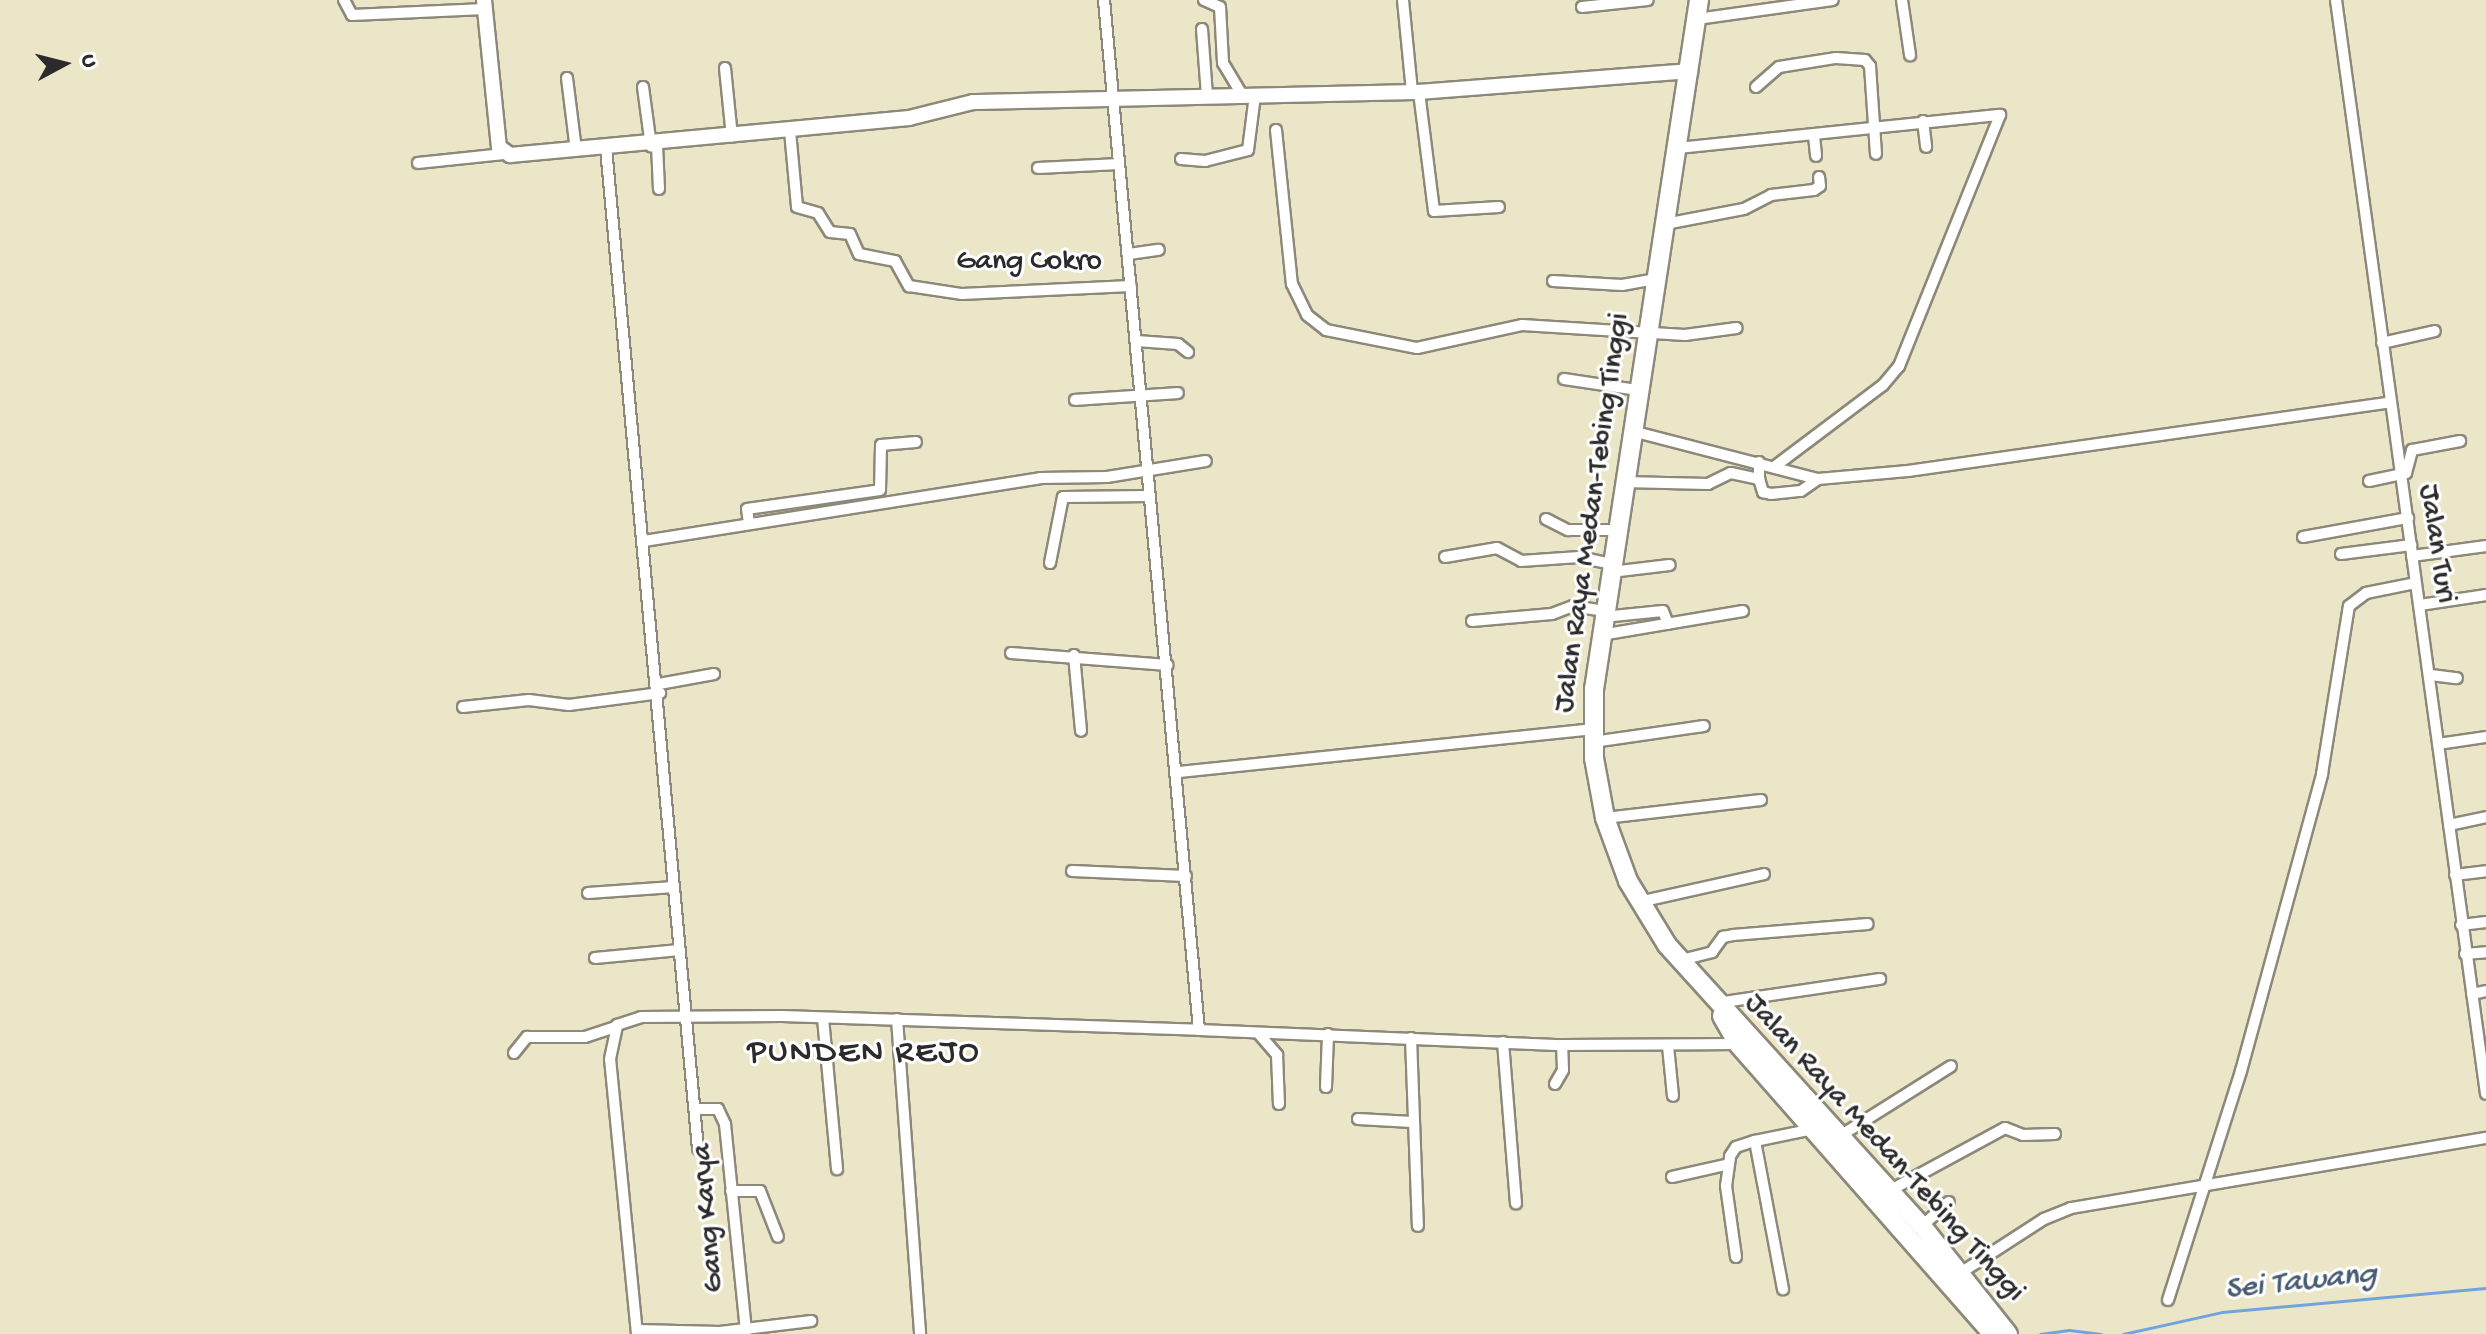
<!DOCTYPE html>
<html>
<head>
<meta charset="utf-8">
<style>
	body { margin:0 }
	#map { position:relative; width:2486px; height:1334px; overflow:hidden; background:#ece6c8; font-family:"Gochi Hand",sans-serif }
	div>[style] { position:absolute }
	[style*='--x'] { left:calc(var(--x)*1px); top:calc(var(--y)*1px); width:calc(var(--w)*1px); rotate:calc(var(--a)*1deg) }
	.stream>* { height:3px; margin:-1.5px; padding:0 1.5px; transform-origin:1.5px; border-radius:1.5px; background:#71a4dd }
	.roads { filter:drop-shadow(2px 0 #8c887a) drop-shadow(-2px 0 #8c887a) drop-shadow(0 2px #8c887a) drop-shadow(0 -2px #8c887a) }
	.street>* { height:10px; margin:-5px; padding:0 5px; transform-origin:5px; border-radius:5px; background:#fff }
	.secondary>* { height:14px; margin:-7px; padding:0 7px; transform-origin:7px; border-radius:7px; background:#fff }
	.highway>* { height:18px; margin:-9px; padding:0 9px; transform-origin:9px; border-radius:9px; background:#fff }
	span { translate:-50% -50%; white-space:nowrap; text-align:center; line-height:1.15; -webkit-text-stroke:6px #fff; paint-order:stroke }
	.street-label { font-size:30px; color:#2b2b2b }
	.water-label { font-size:32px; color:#475b72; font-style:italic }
	.quarter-label { font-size:34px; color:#2b2b2b; letter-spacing:2px }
	.north { position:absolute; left:24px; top:24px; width:80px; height:80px; -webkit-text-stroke:6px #fff; paint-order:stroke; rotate:83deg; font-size:22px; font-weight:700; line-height:32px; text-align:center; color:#2b2b2b }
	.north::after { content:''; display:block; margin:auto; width:28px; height:36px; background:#2b2b2b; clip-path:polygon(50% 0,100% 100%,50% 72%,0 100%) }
</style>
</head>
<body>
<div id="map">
	<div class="stream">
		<i style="--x:2040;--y:1334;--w:29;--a:-8"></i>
		<i style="--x:2069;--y:1330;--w:32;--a:7"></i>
		<i style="--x:2123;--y:1334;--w:101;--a:-12.5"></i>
		<i style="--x:2222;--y:1312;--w:265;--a:-5.2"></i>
	</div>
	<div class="roads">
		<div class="street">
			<i style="--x:344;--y:0;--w:17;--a:62"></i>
			<i style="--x:352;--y:15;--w:133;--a:-2.6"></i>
			<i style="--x:1104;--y:0;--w:1034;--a:84.73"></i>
			<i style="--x:1199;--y:1030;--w:363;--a:2.4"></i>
			<i style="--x:1562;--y:1045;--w:176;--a:-0.3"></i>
			<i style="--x:1204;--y:0;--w:17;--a:24"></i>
			<i style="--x:1220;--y:7;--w:56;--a:86.9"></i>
			<i style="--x:1223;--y:63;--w:37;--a:59"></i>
			<i style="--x:1403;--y:0;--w:91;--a:84.4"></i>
			<i style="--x:1902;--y:0;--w:56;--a:81.7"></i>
			<i style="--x:2336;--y:0;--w:1104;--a:82.19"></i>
			<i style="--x:1582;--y:7;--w:66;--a:-6.1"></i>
			<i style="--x:1697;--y:19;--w:137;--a:-8"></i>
			<i style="--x:1202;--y:29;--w:67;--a:85.7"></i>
			<i style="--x:725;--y:68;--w:69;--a:84.2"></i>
			<i style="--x:567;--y:78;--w:73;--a:82.9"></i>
			<i style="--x:643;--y:87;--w:60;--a:82.3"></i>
			<i style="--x:1756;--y:87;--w:30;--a:-41"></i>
			<i style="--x:1779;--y:67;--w:58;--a:-9"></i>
			<i style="--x:1836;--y:58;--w:29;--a:4"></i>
			<i style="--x:1865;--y:60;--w:8;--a:50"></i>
			<i style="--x:1870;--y:66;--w:88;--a:86.1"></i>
			<i style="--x:1419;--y:92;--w:120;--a:82.8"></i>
			<i style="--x:1434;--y:211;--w:65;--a:-3.5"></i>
			<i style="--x:1923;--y:121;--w:26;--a:83"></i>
			<i style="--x:1276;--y:130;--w:155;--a:84.1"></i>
			<i style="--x:1292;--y:284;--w:34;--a:64"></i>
			<i style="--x:1307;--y:315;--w:24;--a:38"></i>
			<i style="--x:1326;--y:330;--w:93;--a:11.2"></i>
			<i style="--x:1417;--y:348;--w:107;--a:-12.4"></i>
			<i style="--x:1522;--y:325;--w:163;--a:3.5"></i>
			<i style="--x:1685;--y:335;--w:52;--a:-7.7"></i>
			<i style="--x:790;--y:131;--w:76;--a:84.7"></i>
			<i style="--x:797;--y:207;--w:22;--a:16"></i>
			<i style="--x:818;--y:213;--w:22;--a:58"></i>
			<i style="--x:830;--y:232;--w:20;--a:6"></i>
			<i style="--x:850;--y:234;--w:22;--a:66"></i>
			<i style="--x:859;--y:254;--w:37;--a:11"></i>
			<i style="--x:895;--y:261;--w:29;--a:61"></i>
			<i style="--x:909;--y:286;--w:54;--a:8.6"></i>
			<i style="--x:962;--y:294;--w:169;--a:-2.7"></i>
			<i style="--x:1814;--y:136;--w:20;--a:84"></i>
			<i style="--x:657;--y:145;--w:44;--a:87.4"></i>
			<i style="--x:606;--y:148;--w:1005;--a:84.75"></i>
			<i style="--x:1678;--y:148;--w:324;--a:-5.9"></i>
			<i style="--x:2000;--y:115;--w:271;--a:111.9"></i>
			<i style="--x:1899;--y:366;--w:25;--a:130"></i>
			<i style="--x:1883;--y:385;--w:136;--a:143"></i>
			<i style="--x:1181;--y:159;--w:24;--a:5"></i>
			<i style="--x:1205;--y:161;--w:44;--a:-14.3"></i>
			<i style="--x:1248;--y:150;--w:55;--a:-82.7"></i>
			<i style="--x:418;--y:163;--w:86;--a:-6"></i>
			<i style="--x:1038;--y:168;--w:81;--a:-2.8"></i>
			<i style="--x:1665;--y:224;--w:80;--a:-10.8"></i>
			<i style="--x:1744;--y:209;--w:30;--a:-27"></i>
			<i style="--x:1771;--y:195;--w:43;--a:-6.6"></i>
			<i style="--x:1814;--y:190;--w:7;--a:-34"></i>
			<i style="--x:1820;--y:186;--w:9;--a:-96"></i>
			<i style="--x:1129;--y:254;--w:30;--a:-8"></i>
			<i style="--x:1553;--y:281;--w:69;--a:3.3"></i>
			<i style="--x:1622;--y:285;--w:35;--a:-10"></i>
			<i style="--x:1137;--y:341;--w:41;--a:4.2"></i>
			<i style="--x:1178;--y:344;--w:13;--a:39"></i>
			<i style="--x:2382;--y:343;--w:54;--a:-12.8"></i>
			<i style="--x:1564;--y:379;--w:75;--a:8.5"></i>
			<i style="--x:1075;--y:400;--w:103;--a:-3.9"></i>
			<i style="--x:1632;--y:431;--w:192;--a:14.5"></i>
			<i style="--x:1818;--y:479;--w:90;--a:-5.1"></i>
			<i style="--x:1908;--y:471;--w:487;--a:-8.1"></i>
			<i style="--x:1759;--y:479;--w:14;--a:73"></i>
			<i style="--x:1763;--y:492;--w:8;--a:14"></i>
			<i style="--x:1771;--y:494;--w:30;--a:-6"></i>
			<i style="--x:1801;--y:491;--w:21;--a:-35"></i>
			<i style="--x:2369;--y:481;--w:38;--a:-12"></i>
			<i style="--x:2406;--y:473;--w:24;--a:-75"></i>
			<i style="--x:2412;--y:450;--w:49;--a:-10.6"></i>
			<i style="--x:1624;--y:482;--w:84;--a:1.4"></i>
			<i style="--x:1708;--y:484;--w:25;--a:-26"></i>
			<i style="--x:1731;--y:473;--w:29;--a:12"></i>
			<i style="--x:1759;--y:479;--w:17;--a:-90"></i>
			<i style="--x:1546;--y:519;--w:25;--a:27"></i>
			<i style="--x:1568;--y:530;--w:49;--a:0"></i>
			<i style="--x:749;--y:523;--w:14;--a:-98"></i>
			<i style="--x:747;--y:509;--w:134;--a:-8.1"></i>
			<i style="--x:880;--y:490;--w:45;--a:-88.7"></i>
			<i style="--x:881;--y:445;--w:35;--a:-5"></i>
			<i style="--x:2303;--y:537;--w:107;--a:-10.3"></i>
			<i style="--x:644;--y:541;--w:401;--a:-9"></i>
			<i style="--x:1040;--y:478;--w:67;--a:-0.9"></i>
			<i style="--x:1107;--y:477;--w:100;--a:-9.2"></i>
			<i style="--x:2341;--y:554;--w:71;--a:-7.3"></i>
			<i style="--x:2412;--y:556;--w:75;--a:-7.7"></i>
			<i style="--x:1445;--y:557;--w:53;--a:-9.8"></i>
			<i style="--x:1497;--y:548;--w:27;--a:28"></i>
			<i style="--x:1521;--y:561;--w:58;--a:-3.9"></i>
			<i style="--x:1579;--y:557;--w:34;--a:12"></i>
			<i style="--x:1050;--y:563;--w:67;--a:-78.9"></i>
			<i style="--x:1063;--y:497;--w:86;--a:-0.7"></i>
			<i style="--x:1611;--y:572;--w:59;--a:-6.8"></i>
			<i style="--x:2420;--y:605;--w:67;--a:-8.6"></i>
			<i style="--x:1603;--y:617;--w:60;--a:-5.7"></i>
			<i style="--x:1663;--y:611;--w:14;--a:69"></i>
			<i style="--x:1472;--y:621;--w:80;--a:-5"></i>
			<i style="--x:1552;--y:614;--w:22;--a:-21"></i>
			<i style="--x:1573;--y:606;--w:32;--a:9"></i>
			<i style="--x:1601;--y:635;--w:144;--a:-9.6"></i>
			<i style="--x:1011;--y:653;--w:157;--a:4.4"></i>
			<i style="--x:1074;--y:655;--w:76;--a:84.7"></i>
			<i style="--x:2431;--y:675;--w:26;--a:7"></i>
			<i style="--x:659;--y:684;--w:56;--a:-10.3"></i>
			<i style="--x:463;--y:707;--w:66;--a:-6.1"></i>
			<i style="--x:529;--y:700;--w:40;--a:7.1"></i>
			<i style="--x:569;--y:705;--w:92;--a:-7.5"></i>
			<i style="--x:1593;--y:742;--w:112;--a:-8.2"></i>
			<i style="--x:2438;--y:744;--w:49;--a:-8.3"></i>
			<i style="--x:1179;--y:772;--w:415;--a:-5.9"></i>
			<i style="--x:1605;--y:818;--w:157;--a:-6.6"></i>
			<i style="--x:2449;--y:825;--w:38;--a:-12"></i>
			<i style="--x:1072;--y:871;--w:114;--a:2.5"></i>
			<i style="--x:2455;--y:875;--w:31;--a:-7"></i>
			<i style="--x:588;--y:893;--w:86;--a:-4"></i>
			<i style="--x:1639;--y:902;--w:128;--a:-12.6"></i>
			<i style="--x:2461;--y:925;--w:25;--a:-7"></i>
			<i style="--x:2465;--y:954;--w:21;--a:-5"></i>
			<i style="--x:595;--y:958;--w:85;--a:-5.4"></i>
			<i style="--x:1681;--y:960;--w:32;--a:-14"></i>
			<i style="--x:1712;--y:952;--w:19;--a:-54"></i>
			<i style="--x:1723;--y:937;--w:10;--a:-11"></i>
			<i style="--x:1733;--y:935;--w:135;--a:-4.7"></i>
			<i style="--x:2472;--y:994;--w:14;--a:-12"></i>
			<i style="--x:1717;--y:1003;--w:165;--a:-8.4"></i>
			<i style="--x:823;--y:1018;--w:152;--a:84.7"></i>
			<i style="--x:897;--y:1019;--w:316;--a:85.8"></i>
			<i style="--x:1259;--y:1034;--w:28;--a:49"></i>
			<i style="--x:1277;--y:1055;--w:49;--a:87.7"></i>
			<i style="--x:1411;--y:1038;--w:188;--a:87.9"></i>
			<i style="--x:1503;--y:1042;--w:162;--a:85.4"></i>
			<i style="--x:1668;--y:1046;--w:50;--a:84.3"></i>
			<i style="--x:514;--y:1053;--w:21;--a:-51"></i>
			<i style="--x:527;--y:1037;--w:58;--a:0"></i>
			<i style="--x:585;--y:1037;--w:32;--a:-18"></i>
			<i style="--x:1555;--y:1084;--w:16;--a:-60"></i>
			<i style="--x:1563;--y:1070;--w:25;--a:-92"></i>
			<i style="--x:1326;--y:1087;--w:53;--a:-87.8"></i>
			<i style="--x:695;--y:1109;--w:23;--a:0"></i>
			<i style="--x:718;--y:1109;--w:17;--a:65"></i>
			<i style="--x:725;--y:1124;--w:208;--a:84.2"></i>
			<i style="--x:1358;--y:1119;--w:54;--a:3.2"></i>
			<i style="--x:1840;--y:1136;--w:131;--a:-32.2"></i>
			<i style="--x:1755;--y:1141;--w:151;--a:79.3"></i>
			<i style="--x:1672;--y:1177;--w:54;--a:-12.8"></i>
			<i style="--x:731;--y:1191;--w:29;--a:0"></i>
			<i style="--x:760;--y:1191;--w:49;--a:68.6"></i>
			<i style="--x:1889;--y:1191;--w:132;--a:-28.5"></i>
			<i style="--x:2005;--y:1128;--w:19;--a:21"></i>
			<i style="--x:2023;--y:1135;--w:32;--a:-2"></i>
			<i style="--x:1922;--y:1226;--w:36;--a:-42"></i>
			<i style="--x:1736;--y:1257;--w:72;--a:-98"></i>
			<i style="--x:1726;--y:1186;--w:30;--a:-82"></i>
			<i style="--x:1730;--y:1156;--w:11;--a:-56"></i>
			<i style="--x:1736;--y:1147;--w:20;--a:-18"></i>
			<i style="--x:1755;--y:1141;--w:59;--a:-11.7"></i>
			<i style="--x:1962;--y:1272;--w:98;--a:-32.9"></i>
			<i style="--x:2044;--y:1219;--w:29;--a:-22"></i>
			<i style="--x:2071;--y:1208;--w:421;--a:-9.6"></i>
			<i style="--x:2168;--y:1300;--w:240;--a:-72.3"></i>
			<i style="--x:2241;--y:1071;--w:308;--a:-74.7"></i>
			<i style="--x:2322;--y:774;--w:170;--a:-80.9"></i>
			<i style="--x:2349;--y:606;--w:21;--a:-37"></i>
			<i style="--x:2366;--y:593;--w:50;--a:-11.5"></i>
			<i style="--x:637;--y:1330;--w:83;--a:1.4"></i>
			<i style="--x:720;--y:1332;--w:92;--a:-6.9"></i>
			<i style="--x:637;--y:1334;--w:276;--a:-95.6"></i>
			<i style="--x:610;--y:1059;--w:35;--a:-78"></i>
			<i style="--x:617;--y:1025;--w:25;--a:-18"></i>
			<i style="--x:641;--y:1017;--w:141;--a:-0.4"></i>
			<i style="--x:782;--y:1016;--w:417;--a:1.9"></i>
		</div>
		<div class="secondary">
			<i style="--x:484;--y:0;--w:148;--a:84.2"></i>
			<i style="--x:499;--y:147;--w:14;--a:36"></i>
			<i style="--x:510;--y:155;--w:401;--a:-5.3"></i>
			<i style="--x:909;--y:118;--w:66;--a:-14"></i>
			<i style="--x:973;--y:102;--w:446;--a:-1.3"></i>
			<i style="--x:1419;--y:92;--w:272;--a:-4.4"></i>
		</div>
		<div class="highway">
			<i style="--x:1699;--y:0;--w:697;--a:98.66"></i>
			<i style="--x:1594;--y:689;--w:69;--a:90"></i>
			<i style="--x:1594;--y:758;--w:61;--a:79.6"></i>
			<i style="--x:1605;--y:818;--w:67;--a:69.9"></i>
			<i style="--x:1628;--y:881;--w:75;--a:58.6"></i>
			<i style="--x:1667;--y:945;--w:379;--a:47.8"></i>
			<i style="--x:1922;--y:1226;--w:138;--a:51.5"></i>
			<i style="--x:1722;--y:1016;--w:32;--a:60"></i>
			<i style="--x:1738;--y:1044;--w:386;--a:48.7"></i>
		</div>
	</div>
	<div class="street-label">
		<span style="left:1029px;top:263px">Gang Cokro</span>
		<span style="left:1594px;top:513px;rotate:-82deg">Jalan Raya Medan-Tebing Tinggi</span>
		<span style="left:2435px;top:544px;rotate:81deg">Jalan Turi</span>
		<span style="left:1883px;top:1149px;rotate:48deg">Jalan Raya Medan-Tebing Tinggi</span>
		<span style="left:710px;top:1218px;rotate:-95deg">Gang Karya</span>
	</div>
	<div class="water-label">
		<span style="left:2301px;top:1283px;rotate:-6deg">Sei Tawang</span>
	</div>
	<div class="quarter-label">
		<span style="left:864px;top:1055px">PUNDEN REJO</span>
	</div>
	<div class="north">U</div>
</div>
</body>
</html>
